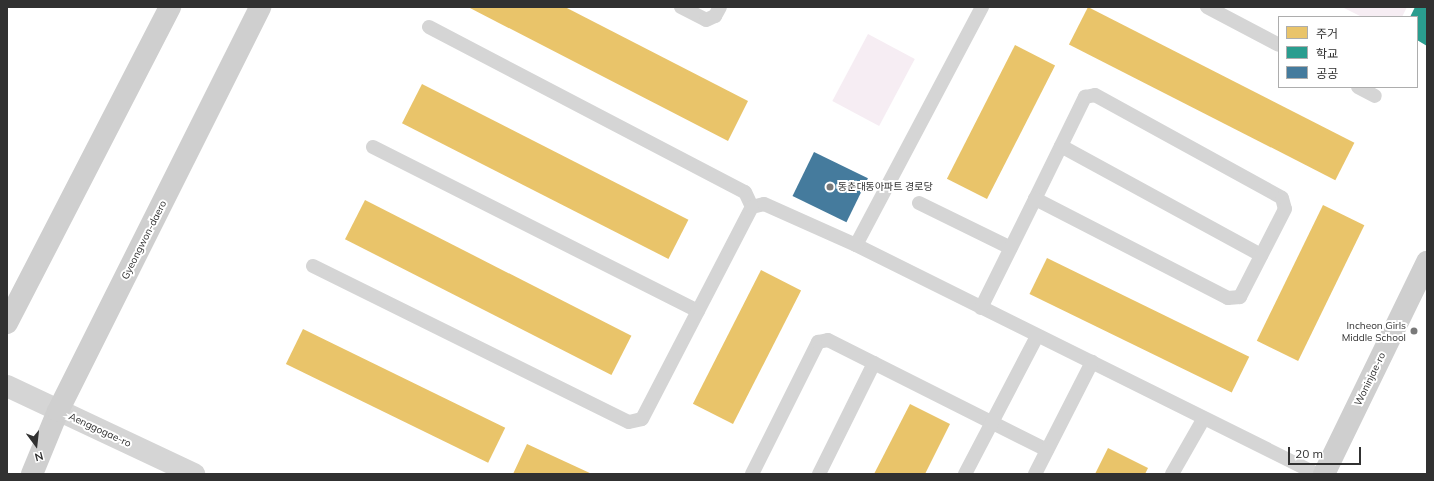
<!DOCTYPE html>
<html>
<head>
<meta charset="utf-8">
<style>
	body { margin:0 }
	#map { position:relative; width:1434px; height:481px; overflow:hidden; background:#fff; font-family:Mulish,"Noto Sans KR",sans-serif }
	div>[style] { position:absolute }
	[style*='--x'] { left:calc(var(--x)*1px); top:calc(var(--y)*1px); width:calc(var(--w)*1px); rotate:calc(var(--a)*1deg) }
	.green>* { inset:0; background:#f6edf3; transform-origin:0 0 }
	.homes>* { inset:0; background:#e9c46a; transform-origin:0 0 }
	.schools>* { inset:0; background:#2a9d8f }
	.public>* { inset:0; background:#457b9d; transform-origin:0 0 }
	.service>* { height:14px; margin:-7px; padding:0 7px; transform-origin:7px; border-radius:7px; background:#d5d5d5 }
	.tertiary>* { height:22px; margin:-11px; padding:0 11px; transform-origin:11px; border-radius:11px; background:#d5d5d5 }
	.secondary>* { height:22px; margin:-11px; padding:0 11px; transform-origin:11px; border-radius:11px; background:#cfcfcf }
	.dots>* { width:11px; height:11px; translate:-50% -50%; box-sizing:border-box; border:2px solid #fff; border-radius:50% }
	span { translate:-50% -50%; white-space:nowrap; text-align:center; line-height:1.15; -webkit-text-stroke:4px #fff; paint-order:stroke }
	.poi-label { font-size:10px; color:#313131 }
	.left { translate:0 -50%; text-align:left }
	.right { translate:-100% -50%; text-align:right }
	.street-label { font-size:10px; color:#313131 }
	.frame { position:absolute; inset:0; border:8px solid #313131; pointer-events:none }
	.legend { position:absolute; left:1278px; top:16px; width:140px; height:72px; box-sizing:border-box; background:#fff; border:1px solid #adadad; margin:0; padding:5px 7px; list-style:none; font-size:12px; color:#313131 }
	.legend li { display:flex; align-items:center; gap:8px; height:20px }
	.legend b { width:20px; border:1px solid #adadad }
	.north { position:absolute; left:16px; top:425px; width:40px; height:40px; -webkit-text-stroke:3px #fff; paint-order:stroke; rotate:165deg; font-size:11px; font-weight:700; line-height:16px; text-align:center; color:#313131 }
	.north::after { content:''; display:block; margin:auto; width:14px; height:18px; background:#313131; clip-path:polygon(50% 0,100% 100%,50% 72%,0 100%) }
	.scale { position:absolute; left:1288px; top:447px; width:73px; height:18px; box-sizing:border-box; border:2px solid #313131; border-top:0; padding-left:5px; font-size:12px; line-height:14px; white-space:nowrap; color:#313131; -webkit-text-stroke:3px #fff; paint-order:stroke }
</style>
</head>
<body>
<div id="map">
	<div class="green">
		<i style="clip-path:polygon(1342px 7px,1407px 7px,1402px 17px,1362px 17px)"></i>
		<i style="left:868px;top:34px;width:53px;height:76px;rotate:28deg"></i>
	</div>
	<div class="homes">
		<i style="clip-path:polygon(468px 7px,565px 7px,748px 101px,728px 141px)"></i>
		<i style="left:1088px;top:7px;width:299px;height:42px;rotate:27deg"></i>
		<i style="left:1015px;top:45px;width:45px;height:150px;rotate:27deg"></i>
		<i style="left:422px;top:84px;width:299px;height:44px;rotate:27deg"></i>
		<i style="left:365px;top:200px;width:299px;height:44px;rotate:27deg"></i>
		<i style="left:1323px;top:205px;width:46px;height:151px;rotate:26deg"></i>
		<i style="left:1047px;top:258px;width:225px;height:40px;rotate:26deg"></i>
		<i style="left:761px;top:270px;width:45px;height:150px;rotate:27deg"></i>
		<i style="left:303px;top:329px;width:225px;height:39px;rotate:26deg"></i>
		<i style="clip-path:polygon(910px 404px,950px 424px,925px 474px,874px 474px)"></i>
		<i style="clip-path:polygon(527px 444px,592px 474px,513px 474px)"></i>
		<i style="clip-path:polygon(1108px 448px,1148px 468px,1145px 474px,1095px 474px)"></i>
	</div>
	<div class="schools">
		<i style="clip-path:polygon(1415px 7px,1427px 7px,1427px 46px,1417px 40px,1417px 17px,1410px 17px)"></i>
	</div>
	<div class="public">
		<i style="left:814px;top:152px;width:60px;height:49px;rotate:26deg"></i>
	</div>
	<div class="service">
		<i style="--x:681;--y:7;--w:28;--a:27"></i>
		<i style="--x:706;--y:20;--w:10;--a:-24"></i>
		<i style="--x:715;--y:16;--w:10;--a:-61"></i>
		<i style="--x:982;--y:7;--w:269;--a:117.9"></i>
		<i style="--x:856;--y:245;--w:515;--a:26.42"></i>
		<i style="--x:1207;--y:7;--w:81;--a:27.8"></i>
		<i style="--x:429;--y:27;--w:356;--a:27.6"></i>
		<i style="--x:745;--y:192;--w:17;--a:65"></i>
		<i style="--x:1358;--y:87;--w:19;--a:28"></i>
		<i style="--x:1061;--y:146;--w:228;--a:28.6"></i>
		<i style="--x:373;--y:147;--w:364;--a:26.8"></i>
		<i style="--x:919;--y:203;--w:102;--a:26.1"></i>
		<i style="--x:313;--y:266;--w:352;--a:26.3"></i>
		<i style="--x:629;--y:422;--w:13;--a:-13"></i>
		<i style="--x:642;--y:419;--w:239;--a:-62.6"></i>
		<i style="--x:752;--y:207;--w:12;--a:-14"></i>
		<i style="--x:764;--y:204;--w:101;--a:24"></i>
		<i style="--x:981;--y:308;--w:122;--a:-63.6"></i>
		<i style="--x:1035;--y:199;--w:114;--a:-63.9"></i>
		<i style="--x:1085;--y:97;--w:10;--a:-11"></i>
		<i style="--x:1095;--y:95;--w:213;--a:28.8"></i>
		<i style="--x:1282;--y:198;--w:11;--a:75"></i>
		<i style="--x:1285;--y:209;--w:99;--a:117.1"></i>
		<i style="--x:1240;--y:297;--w:12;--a:175"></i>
		<i style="--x:1228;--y:298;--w:217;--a:-152.8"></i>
		<i style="--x:752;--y:474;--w:148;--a:-63.4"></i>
		<i style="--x:818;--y:342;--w:10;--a:-11"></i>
		<i style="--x:828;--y:340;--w:245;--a:26.7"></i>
		<i style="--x:819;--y:474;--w:124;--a:-63.6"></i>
		<i style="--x:965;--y:474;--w:156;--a:-62.4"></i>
		<i style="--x:1035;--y:474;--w:126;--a:-63"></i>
		<i style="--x:1172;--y:474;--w:64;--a:-60.3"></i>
	</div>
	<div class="tertiary">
		<i style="--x:7;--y:386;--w:207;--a:25.2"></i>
	</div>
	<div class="secondary">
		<i style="--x:7;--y:323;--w:356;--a:-62.7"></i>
		<i style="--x:32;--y:474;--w:68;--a:-67.6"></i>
		<i style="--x:58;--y:411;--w:452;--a:-63.4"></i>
		<i style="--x:1324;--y:474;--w:236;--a:-64.1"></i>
	</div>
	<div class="dots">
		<i style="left:830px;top:187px;background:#797979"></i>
		<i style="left:1414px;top:331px;background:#797979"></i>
	</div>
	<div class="poi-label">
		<span class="left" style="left:838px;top:187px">동춘대동아파트 경로당</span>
		<span class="right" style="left:1406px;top:331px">Incheon Girls<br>Middle School</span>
	</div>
	<div class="street-label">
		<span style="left:144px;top:240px;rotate:-63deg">Gyeongwon-daero</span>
		<span style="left:1370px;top:379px;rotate:-64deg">Woninjae-ro</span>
		<span style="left:100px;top:430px;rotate:25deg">Aenggogae-ro</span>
	</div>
	<div class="frame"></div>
	<ul class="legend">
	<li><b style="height:11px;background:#e9c46a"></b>주거</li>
	<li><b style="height:11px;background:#2a9d8f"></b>학교</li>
	<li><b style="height:11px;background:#457b9d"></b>공공</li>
	</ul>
	<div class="north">N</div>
	<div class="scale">20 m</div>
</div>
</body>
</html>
